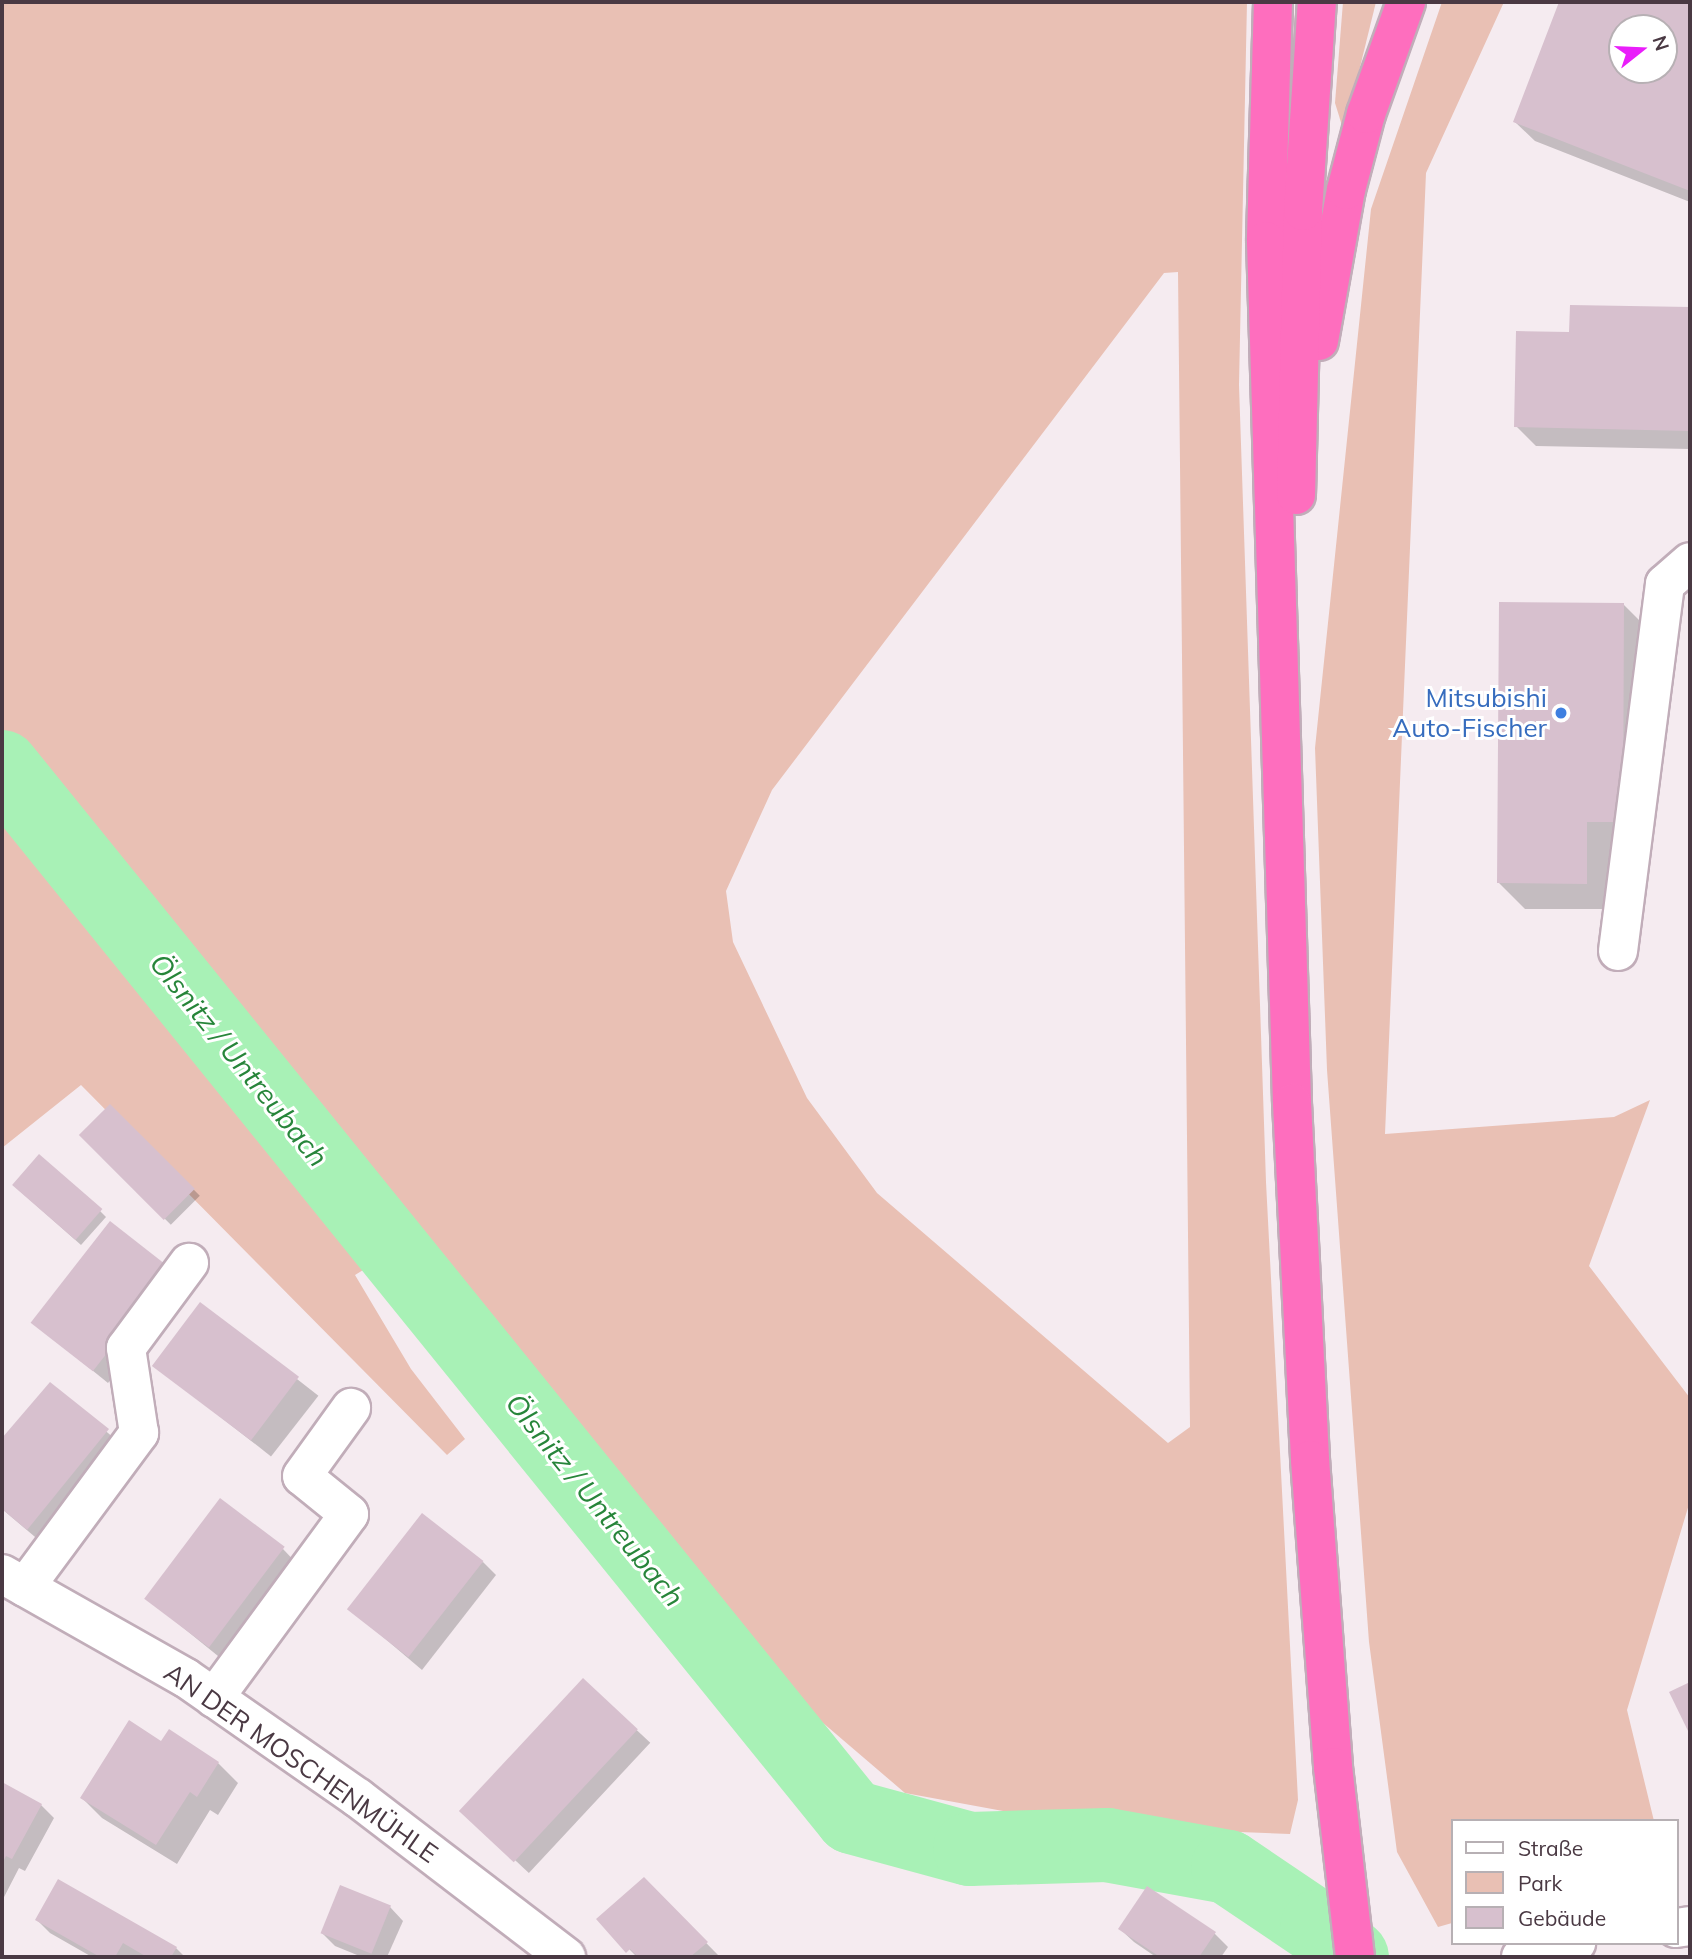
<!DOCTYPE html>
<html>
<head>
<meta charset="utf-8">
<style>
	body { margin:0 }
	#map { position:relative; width:1692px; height:1959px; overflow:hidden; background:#f5ebf0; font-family:Mulish,sans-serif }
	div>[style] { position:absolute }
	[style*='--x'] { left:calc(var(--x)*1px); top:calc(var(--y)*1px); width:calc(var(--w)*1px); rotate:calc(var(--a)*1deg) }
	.green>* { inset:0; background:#e9c0b4 }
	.shadow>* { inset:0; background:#0003; transform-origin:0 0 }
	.river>* { height:74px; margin:-37px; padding:0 37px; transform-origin:37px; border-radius:37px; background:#a8f1b6 }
	.building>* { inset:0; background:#d7c0ce; transform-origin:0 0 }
	.roads { filter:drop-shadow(2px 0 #c1adb9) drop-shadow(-2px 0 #c1adb9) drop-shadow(0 2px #c1adb9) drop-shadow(0 -2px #c1adb9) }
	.minor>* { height:38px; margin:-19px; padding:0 19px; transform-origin:19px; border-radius:19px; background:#fff }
	.highway>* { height:38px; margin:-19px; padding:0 19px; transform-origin:19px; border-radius:19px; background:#fe6ebe }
	.dots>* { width:19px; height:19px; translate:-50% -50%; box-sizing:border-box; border:4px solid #fff; border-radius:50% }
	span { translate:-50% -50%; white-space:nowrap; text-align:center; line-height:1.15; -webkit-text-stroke:6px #fff; paint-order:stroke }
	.shop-label { font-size:26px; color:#366cbe }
	.right { translate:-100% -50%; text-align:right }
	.street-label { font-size:26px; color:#4a3943 }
	.water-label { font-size:28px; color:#27853a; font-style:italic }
	.frame { position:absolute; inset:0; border:4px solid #4a3943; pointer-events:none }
	.legend { position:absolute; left:1451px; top:1819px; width:228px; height:126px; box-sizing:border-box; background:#fff; border:2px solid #b7b0b4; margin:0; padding:9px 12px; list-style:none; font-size:21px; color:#4a3943 }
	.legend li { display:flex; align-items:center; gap:14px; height:35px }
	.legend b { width:35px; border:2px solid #b7b0b4 }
	.north { position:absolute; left:1608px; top:14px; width:70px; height:70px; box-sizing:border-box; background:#fff; border:2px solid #b7b0b4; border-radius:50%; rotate:72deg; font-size:19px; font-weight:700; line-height:28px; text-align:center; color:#4a3943 }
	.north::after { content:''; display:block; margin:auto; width:24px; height:32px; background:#e91efa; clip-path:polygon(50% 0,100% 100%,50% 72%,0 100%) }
</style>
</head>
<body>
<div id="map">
	<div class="green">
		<i style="clip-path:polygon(evenodd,2px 2px,1247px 2px,1239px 385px,1266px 1182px,1298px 1800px,1290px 1834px,1084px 1826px,905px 1793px,781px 1687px,417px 1237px,355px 1275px,411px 1369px,465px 1439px,447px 1455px,81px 1085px,2px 1148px,2px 2px,1178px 272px,1190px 1427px,1168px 1443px,877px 1193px,807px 1098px,733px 942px,726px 891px,772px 790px,1164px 273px,1178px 272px)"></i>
		<i style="clip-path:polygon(1343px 2px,1376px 2px,1344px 132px,1335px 103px)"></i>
		<i style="clip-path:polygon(1442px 2px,1504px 2px,1426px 173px,1385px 1134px,1614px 1117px,1650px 1100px,1589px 1266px,1690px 1398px,1690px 1501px,1627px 1710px,1654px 1821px,1452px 1821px,1452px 1923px,1438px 1927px,1397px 1852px,1369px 1642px,1327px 1070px,1315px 748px,1371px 209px)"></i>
	</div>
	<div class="shadow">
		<i style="clip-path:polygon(evenodd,1561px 2px,1690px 2px,1690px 202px,1535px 141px,1515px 122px,1561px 2px,1622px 28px,1664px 28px,1664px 70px,1622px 70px,1622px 28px)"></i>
		<i style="clip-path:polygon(1571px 307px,1690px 309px,1690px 449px,1536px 446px,1516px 426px,1571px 334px)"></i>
		<i style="clip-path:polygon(1624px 605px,1650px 631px,1612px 909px,1525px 909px,1499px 883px)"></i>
		<i style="left:110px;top:1106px;width:127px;height:41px;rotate:45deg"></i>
		<i style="clip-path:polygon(20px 1191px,100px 1211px,106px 1217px,81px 1245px)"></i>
		<i style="clip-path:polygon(183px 1285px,108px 1383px,35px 1324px)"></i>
		<i style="left:201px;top:1304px;width:149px;height:77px;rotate:38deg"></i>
		<i style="clip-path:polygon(50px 1384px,121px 1444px,41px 1542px,2px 1509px,2px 1441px)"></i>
		<i style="clip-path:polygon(283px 1549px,302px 1569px,234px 1669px,149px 1600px)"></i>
		<i style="clip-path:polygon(483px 1562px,496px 1575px,422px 1670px,349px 1608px)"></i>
		<i style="left:583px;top:1680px;width:92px;height:178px;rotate:43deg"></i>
		<i style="clip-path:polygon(162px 1743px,218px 1763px,238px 1783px,218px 1815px,210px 1810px,177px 1864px,102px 1818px,82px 1798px)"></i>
		<i style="clip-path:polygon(2px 1784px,41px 1805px,54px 1818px,25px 1871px,19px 1868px,2px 1901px)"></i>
		<i style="clip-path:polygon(644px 1880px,720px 1957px,637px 1957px,599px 1919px)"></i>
		<i style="clip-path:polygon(1148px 1888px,1215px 1934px,1228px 1947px,1221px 1957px,1156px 1957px,1134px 1942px,1120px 1929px)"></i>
		<i style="clip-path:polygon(390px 1907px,403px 1921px,387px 1957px,362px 1957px,335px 1946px,322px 1933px)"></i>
		<i style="clip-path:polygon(37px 1920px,176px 1948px,185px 1957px,92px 1957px,50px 1933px)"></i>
	</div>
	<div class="river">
		<i style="--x:2;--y:767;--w:1351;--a:51.01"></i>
		<i style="--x:852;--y:1817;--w:122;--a:15.2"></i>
		<i style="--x:970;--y:1849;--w:137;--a:-1.7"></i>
		<i style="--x:1107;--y:1845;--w:123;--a:10.3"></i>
		<i style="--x:1228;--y:1867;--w:107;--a:34"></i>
		<i style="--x:1317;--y:1927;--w:46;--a:40.6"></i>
	</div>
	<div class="building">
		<i style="clip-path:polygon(evenodd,1559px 2px,1690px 2px,1690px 191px,1513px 122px,1559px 2px,1622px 28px,1664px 28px,1664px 70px,1622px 70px,1622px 28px)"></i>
		<i style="clip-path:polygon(1570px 305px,1690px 307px,1690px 431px,1514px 427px,1516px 331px,1569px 332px)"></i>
		<i style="clip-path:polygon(1499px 602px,1624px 603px,1623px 822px,1587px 822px,1587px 884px,1497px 883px)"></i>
		<i style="left:110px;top:1104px;width:120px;height:44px;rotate:45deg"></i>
		<i style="left:39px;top:1154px;width:84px;height:41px;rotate:41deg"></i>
		<i style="left:110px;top:1221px;width:79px;height:129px;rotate:38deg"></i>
		<i style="left:200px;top:1302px;width:124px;height:80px;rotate:37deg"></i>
		<i style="clip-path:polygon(50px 1382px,109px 1429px,27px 1530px,2px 1509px,2px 1438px)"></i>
		<i style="left:220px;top:1498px;width:81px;height:126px;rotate:37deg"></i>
		<i style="left:422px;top:1513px;width:78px;height:122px;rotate:38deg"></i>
		<i style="left:583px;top:1678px;width:75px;height:182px;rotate:43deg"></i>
		<i style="clip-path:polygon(1690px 1682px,1690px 1735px,1669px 1692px)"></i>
		<i style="clip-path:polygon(129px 1720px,161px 1741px,169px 1729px,219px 1762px,197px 1797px,190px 1792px,156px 1845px,80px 1798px)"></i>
		<i style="clip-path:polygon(2px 1782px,42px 1804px,12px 1859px,6px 1856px,2px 1864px)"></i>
		<i style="clip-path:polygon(644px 1877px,708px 1942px,690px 1957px,638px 1957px,630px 1949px,626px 1953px,596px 1919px)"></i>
		<i style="clip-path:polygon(58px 1879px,177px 1947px,171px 1957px,147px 1957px,123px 1943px,115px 1957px,100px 1957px,35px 1920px)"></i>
		<i style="left:340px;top:1885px;width:55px;height:52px;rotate:22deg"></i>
		<i style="clip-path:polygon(1147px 1886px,1216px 1932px,1199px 1957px,1160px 1957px,1118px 1929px)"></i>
	</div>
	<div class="roads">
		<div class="minor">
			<i style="--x:1618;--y:951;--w:370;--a:-82.7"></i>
			<i style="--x:1665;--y:584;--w:33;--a:-41"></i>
			<i style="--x:2;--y:1574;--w:211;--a:29.5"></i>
			<i style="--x:186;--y:1678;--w:210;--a:34.9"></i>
			<i style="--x:358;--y:1798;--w:262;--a:37.4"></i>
			<i style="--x:25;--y:1587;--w:192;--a:-53.5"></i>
			<i style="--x:139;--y:1433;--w:86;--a:-98.7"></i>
			<i style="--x:126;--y:1348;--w:106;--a:-53.5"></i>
			<i style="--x:214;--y:1698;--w:228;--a:-53.7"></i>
			<i style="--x:349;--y:1514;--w:60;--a:-141"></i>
			<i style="--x:302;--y:1476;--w:84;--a:-54.2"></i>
			<i style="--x:1676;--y:1928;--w:14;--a:-8"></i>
			<i style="--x:1521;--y:1957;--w:57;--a:-14.3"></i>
		</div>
		<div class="highway">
			<i style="--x:1273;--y:2;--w:239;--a:91.7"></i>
			<i style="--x:1266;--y:241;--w:862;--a:88.27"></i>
			<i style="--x:1292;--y:1103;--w:357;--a:87.1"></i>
			<i style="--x:1310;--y:1460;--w:308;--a:85.7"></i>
			<i style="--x:1333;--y:1767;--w:191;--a:83.4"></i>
			<i style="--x:1319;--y:341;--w:153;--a:-79.9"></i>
			<i style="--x:1346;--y:190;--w:79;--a:-75.3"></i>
			<i style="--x:1366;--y:114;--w:119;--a:-70.3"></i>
			<i style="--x:1296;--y:495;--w:284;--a:-88.6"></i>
			<i style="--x:1303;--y:211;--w:209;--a:-86.2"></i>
		</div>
	</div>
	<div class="dots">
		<i style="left:1561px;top:713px;background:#3f7fe0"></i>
	</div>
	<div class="shop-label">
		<span class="right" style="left:1547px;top:713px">Mitsubishi<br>Auto-Fischer</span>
	</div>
	<div class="street-label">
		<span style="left:301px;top:1763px;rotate:35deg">AN DER MOSCHENMÜHLE</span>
	</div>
	<div class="water-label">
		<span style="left:239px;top:1060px;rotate:51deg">Ölsnitz / Untreubach</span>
		<span style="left:595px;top:1500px;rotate:51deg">Ölsnitz / Untreubach</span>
	</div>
	<div class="frame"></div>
	<ul class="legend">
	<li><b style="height:9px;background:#fff"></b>Straße</li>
	<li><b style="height:19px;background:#e9c0b4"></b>Park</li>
	<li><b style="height:19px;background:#d7c0ce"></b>Gebäude</li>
	</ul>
	<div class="north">N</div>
</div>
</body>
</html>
